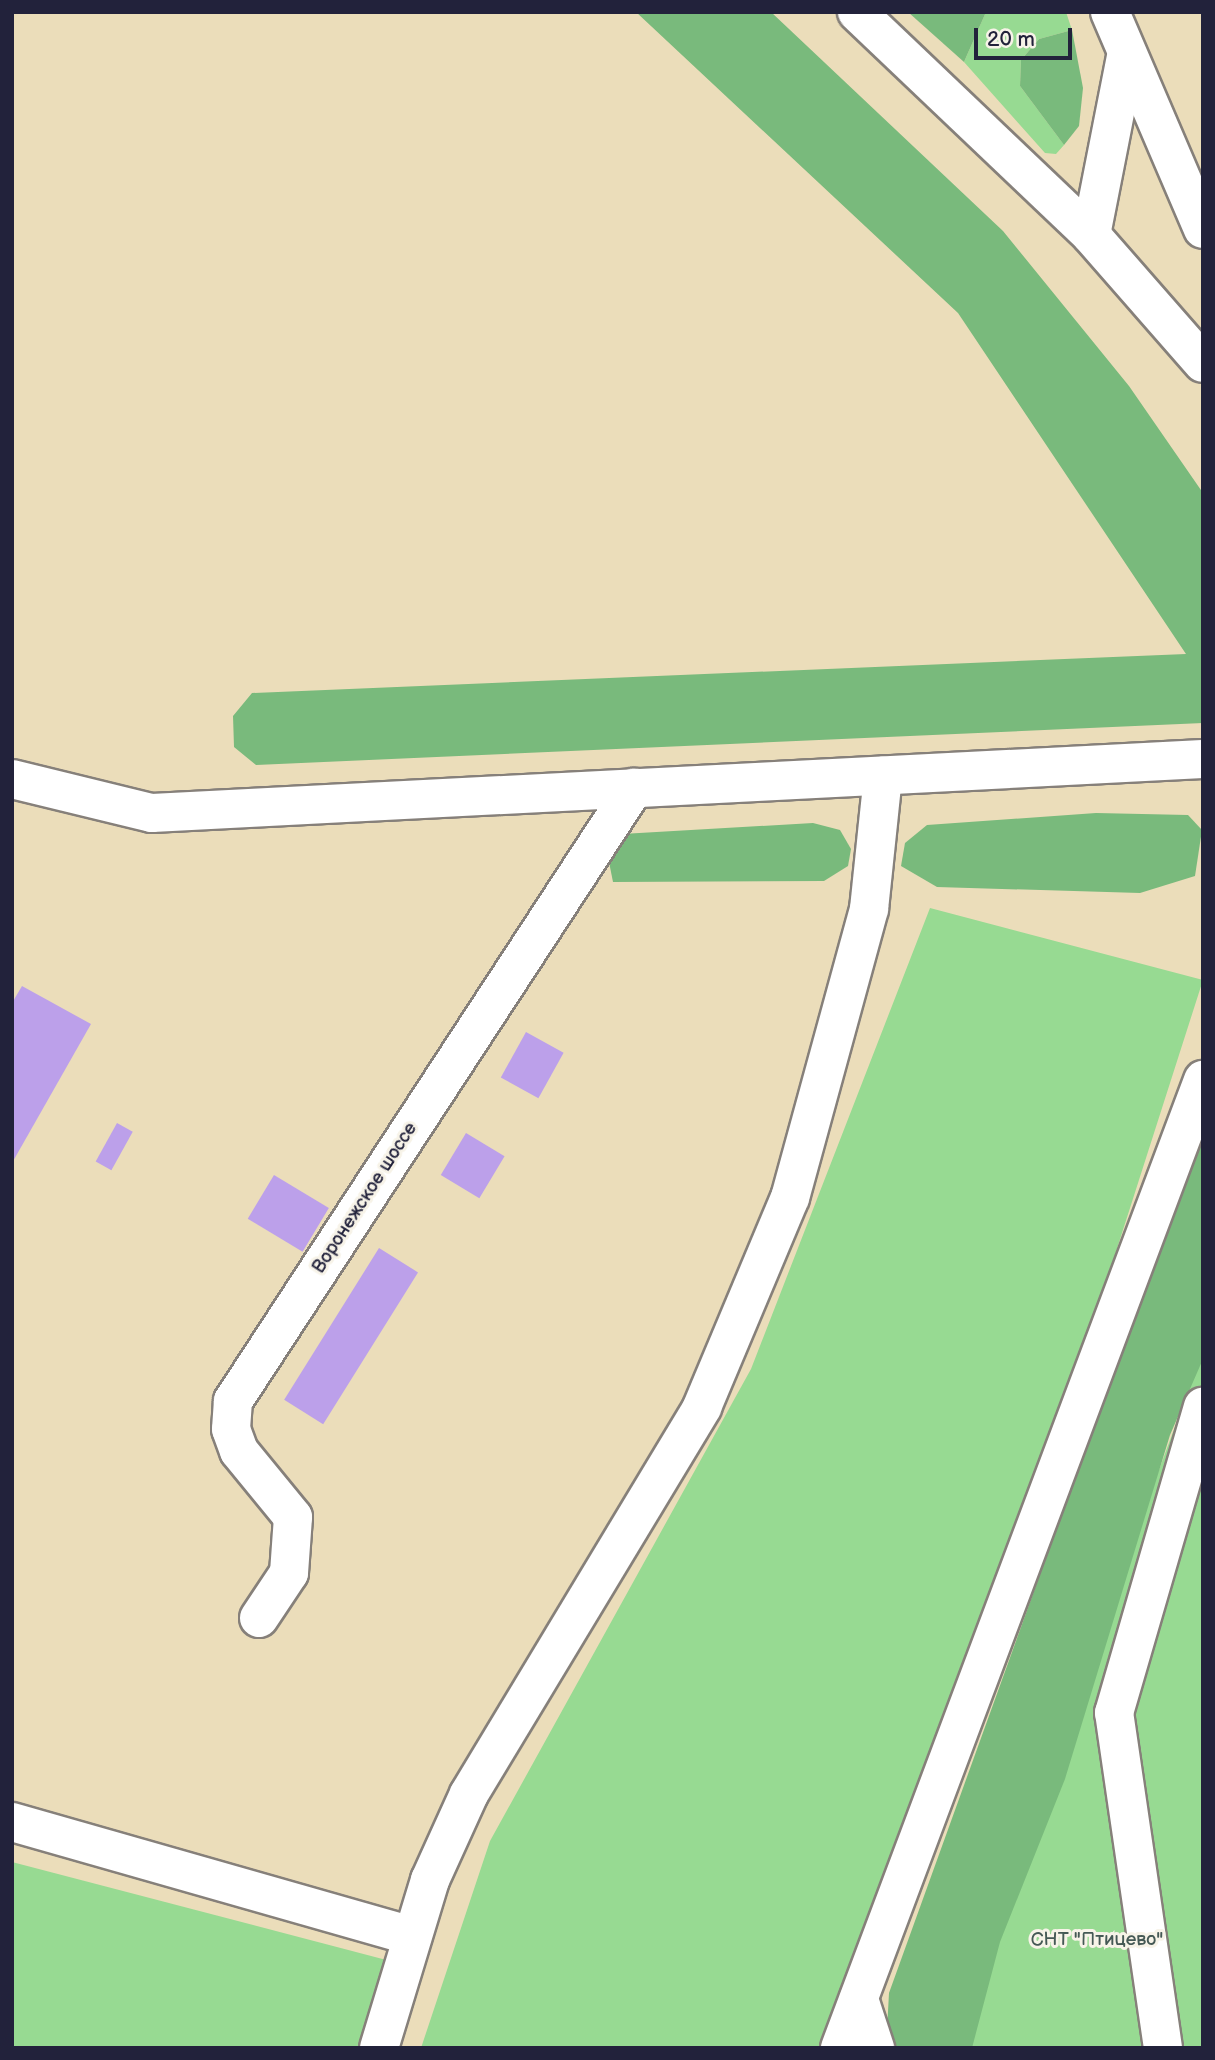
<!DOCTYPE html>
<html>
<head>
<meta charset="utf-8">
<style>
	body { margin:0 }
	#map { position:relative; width:1215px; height:2060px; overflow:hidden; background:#ebddba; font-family:"Balsamiq Sans",sans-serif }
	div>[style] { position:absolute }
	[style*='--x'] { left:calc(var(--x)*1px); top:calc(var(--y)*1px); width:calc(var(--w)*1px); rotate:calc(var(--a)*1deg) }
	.green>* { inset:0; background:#97da92 }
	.forest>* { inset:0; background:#79ba7c }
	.building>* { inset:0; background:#bca0ea; transform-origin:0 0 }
	.roads { filter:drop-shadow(2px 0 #86807a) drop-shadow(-2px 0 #86807a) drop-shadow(0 2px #86807a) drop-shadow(0 -2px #86807a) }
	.minor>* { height:38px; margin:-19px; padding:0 19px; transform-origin:19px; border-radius:19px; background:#fff }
	.major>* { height:38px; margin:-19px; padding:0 19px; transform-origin:19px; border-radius:19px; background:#fff }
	span { translate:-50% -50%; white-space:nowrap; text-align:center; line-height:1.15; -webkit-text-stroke:6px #f7f3e8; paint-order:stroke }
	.street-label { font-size:19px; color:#22223b }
	.park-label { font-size:19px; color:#455955 }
	.frame { position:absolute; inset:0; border:14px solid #22223b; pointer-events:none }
	.scale { position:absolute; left:974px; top:28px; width:98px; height:32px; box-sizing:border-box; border:4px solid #22223b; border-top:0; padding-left:9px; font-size:21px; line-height:24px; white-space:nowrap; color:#22223b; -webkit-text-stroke:5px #f7f3e8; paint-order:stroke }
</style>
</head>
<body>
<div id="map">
	<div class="green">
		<i style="clip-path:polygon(986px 12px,1066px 12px,1072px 30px,1039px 39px,1021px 60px,1020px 86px,1064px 145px,1056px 154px,1045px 153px,964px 62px)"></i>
		<i style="clip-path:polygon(930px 908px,1203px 980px,1082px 1358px,821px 2048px,421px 2048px,490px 1841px,751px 1369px)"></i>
		<i style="clip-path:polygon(1203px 1351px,1203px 2048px,945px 2048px)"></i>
		<i style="clip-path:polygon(12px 1862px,394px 1962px,364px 2048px,12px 2048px)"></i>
	</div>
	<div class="forest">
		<i style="clip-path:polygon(636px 12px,771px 12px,1003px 231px,1129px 386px,1203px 493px,1203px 723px,256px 765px,234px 747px,233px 716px,252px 693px,1186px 654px,958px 313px)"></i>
		<i style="clip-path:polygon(908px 12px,986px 12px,964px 62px)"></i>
		<i style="clip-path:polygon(1072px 30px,1083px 88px,1079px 126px,1064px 145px,1020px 86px,1021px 60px,1039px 39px)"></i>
		<i style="clip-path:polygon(1096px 813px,1188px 815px,1202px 830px,1195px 876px,1140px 893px,937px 887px,901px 866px,905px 843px,927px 825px)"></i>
		<i style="clip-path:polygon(813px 823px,840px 830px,851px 849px,848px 866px,824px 881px,613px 882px,608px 857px,622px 834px)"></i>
		<i style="clip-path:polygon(1203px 1123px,1203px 1359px,1170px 1435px,1065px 1779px,1000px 1942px,972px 2048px,886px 2048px,889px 1993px)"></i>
	</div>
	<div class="building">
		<i style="clip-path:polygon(22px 986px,91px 1024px,12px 1163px,12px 1003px)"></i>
		<i style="left:526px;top:1032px;width:43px;height:52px;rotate:29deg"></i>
		<i style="left:117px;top:1123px;width:18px;height:44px;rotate:29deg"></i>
		<i style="left:466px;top:1133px;width:45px;height:49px;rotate:31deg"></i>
		<i style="left:274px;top:1175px;width:64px;height:51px;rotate:31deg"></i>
		<i style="left:379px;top:1248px;width:46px;height:179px;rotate:32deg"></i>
	</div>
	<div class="roads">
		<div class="minor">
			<i style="--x:12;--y:779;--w:144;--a:13.7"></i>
			<i style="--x:152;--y:813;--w:1052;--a:-2.94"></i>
			<i style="--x:259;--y:1618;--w:54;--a:-56.3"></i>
			<i style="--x:289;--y:1573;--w:56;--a:-85.9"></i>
			<i style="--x:293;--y:1517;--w:85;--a:-129.3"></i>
			<i style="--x:239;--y:1451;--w:23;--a:-110"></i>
			<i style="--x:231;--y:1429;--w:28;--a:-86"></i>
			<i style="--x:233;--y:1401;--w:733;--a:-56.81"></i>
			<i style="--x:12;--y:1822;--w:416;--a:15.9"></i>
			<i style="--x:859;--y:1999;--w:52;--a:71.9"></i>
			<i style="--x:379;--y:2048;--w:176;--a:-73.1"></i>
			<i style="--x:430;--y:1880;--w:94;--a:-65.6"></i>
			<i style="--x:469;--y:1794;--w:452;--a:-58.9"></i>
			<i style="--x:702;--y:1407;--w:227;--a:-67.2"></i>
			<i style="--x:790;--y:1198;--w:300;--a:-74.7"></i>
			<i style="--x:869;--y:909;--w:134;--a:-84"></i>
			<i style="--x:840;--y:2048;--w:1034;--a:-69.44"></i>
			<i style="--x:1163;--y:2048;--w:339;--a:-98.3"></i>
			<i style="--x:1114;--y:1713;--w:319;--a:-73.8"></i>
		</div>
		<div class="major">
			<i style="--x:857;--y:12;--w:323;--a:43.6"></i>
			<i style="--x:1091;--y:235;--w:170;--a:48.8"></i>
			<i style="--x:1110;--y:12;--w:236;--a:66.8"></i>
			<i style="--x:1091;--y:235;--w:182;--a:-78.9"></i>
		</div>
	</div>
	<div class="street-label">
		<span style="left:365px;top:1198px;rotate:-57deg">Воронежское шоссе</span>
	</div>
	<div class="park-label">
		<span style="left:1097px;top:1940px">СНТ "Птицево"</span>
	</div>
	<div class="frame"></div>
	<div class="scale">20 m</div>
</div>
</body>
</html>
